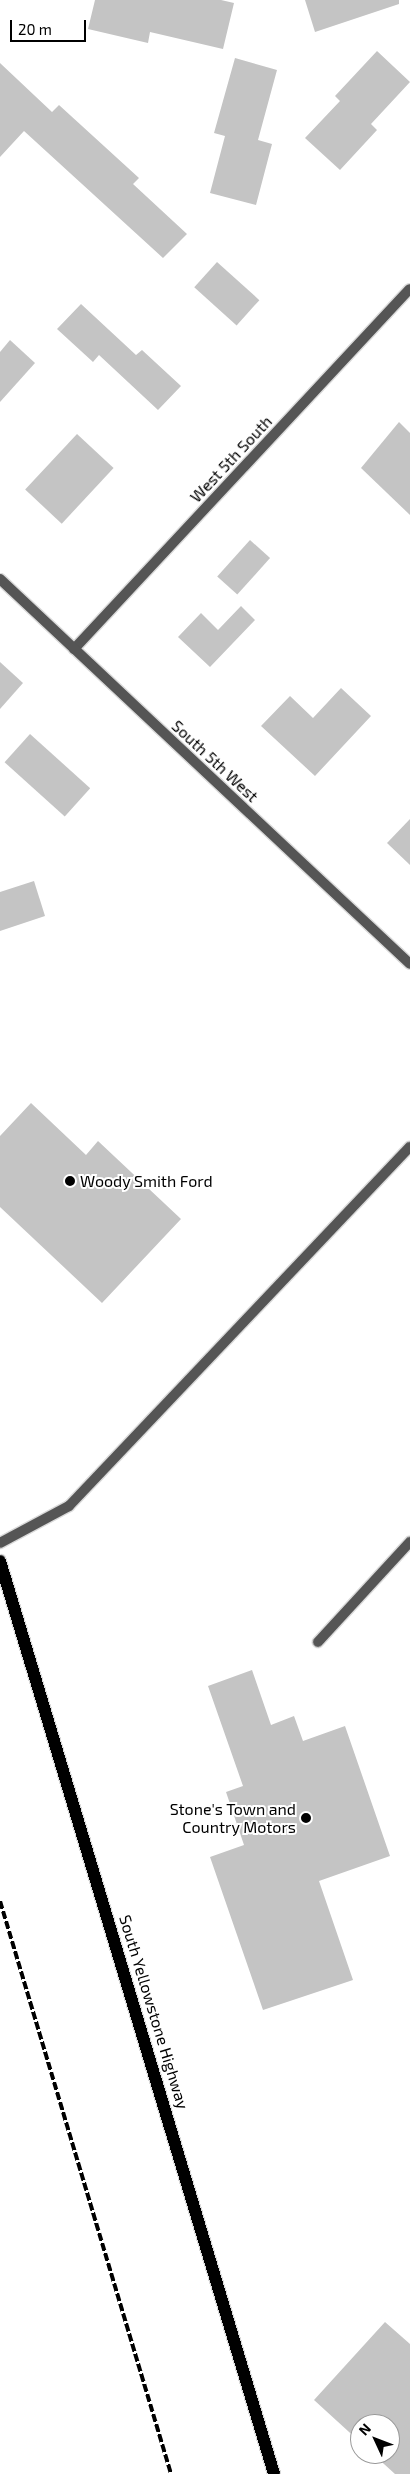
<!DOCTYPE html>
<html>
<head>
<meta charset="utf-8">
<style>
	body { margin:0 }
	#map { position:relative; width:410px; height:2474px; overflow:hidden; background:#fff; font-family:"Exo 2",sans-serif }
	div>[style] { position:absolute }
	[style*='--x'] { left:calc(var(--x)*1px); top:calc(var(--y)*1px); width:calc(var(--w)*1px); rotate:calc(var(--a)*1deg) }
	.building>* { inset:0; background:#c4c4c4; transform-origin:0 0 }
	.roads { filter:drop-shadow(1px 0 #dbdbdb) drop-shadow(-1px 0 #dbdbdb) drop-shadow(0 1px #dbdbdb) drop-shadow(0 -1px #dbdbdb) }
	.service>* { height:10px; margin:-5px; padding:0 5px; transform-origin:5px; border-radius:5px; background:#555 }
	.minor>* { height:10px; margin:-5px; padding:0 5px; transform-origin:5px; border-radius:5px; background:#555 }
	.tertiary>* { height:10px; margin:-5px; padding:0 5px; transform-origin:5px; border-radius:5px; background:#555 }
	.primary>* { height:12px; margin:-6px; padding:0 6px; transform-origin:6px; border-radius:6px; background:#000 }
	.rail>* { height:4px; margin-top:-2px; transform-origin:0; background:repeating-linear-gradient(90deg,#000 0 8px,transparent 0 10.5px) }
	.dots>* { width:14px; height:14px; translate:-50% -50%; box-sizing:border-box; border:2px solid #fff; border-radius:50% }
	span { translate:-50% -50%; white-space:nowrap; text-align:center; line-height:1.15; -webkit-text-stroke:4px #fff; paint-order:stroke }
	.street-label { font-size:16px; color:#000 }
	.poi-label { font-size:16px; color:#000 }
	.left { translate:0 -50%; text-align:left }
	.right { translate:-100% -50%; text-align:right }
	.north { position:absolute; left:350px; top:2414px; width:50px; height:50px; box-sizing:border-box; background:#fff; border:1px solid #999; border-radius:50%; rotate:313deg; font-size:14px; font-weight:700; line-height:20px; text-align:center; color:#000 }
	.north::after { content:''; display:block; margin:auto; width:18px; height:22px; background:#000; clip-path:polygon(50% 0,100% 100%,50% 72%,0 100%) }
	.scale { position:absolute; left:10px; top:20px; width:76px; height:22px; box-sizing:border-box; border:2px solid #000; border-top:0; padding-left:6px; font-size:15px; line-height:18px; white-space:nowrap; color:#000; -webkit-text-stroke:4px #fff; paint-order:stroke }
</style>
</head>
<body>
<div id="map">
	<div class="building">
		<i style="clip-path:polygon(95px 0,221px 0,234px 3px,223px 49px,150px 32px,148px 43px,88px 29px)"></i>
		<i style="clip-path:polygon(305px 0,399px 0,399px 4px,315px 32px)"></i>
		<i style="clip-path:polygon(377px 51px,410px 82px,371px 124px,377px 130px,340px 170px,305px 138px,340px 101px,335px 96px)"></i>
		<i style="clip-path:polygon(235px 58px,277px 70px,258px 140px,272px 144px,256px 205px,210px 193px,225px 136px,214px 133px)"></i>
		<i style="clip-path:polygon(0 63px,52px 112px,59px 105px,139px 178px,133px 184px,187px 234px,163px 258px,24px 131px,0 157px)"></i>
		<i style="left:217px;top:262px;width:57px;height:34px;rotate:42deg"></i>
		<i style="clip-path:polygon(81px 304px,136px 355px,142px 350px,181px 386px,158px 410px,99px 355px,93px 362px,57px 329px)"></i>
		<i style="clip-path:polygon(10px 340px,35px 363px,0 402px,0 352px)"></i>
		<i style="clip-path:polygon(399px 422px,410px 433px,410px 515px,361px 468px)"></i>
		<i style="left:77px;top:434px;width:50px;height:76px;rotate:43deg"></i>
		<i style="left:250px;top:540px;width:27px;height:49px;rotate:42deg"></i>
		<i style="clip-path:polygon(241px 606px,255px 620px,210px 667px,178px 637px,201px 613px,218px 630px)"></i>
		<i style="clip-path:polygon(0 662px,23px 683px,0 709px)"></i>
		<i style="clip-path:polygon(341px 688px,371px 716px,315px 776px,261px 726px,290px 696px,313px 718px)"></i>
		<i style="left:30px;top:734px;width:81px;height:38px;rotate:42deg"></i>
		<i style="clip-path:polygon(410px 819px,410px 865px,387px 843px)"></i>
		<i style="clip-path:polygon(34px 881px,45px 916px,0 931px,0 892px)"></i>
		<i style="clip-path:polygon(31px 1103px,86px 1155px,98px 1141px,181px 1219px,102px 1303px,0 1207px,0 1136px)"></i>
		<i style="clip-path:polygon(252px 1670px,271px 1725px,294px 1716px,303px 1741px,345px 1726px,390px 1856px,319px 1881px,353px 1980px,263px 2010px,210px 1857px,244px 1845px,226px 1792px,243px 1786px,208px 1686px)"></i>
		<i style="clip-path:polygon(385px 2322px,410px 2344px,410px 2474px,395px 2474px,373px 2454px,390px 2454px,390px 2424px,360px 2424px,360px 2442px,314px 2400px)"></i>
	</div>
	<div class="roads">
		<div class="service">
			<i style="--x:0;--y:1543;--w:78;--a:-28.2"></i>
			<i style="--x:69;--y:1506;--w:495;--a:-46.5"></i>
			<i style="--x:318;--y:1642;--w:136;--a:-47.4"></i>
		</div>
		<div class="minor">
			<i style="--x:74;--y:649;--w:492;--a:-47"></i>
		</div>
		<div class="tertiary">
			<i style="--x:0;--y:579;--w:562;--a:43.2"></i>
		</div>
		<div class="primary">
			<i style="--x:0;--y:1561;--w:953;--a:73.29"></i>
		</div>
	</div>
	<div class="rail">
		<i style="--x:0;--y:1901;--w:598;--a:73.38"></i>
	</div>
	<div class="dots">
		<i style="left:70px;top:1181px;background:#000"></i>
		<i style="left:306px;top:1818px;background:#000"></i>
	</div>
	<div class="street-label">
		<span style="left:231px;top:459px;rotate:-47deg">West 5th South</span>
		<span style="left:215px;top:761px;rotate:43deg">South 5th West</span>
		<span style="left:154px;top:2012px;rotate:73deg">South Yellowstone Highway</span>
	</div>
	<div class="poi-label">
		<span class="left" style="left:80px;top:1181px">Woody Smith Ford</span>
		<span class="right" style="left:296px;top:1818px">Stone's Town and<br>Country Motors</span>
	</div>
	<div class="north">N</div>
	<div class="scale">20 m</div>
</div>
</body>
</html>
